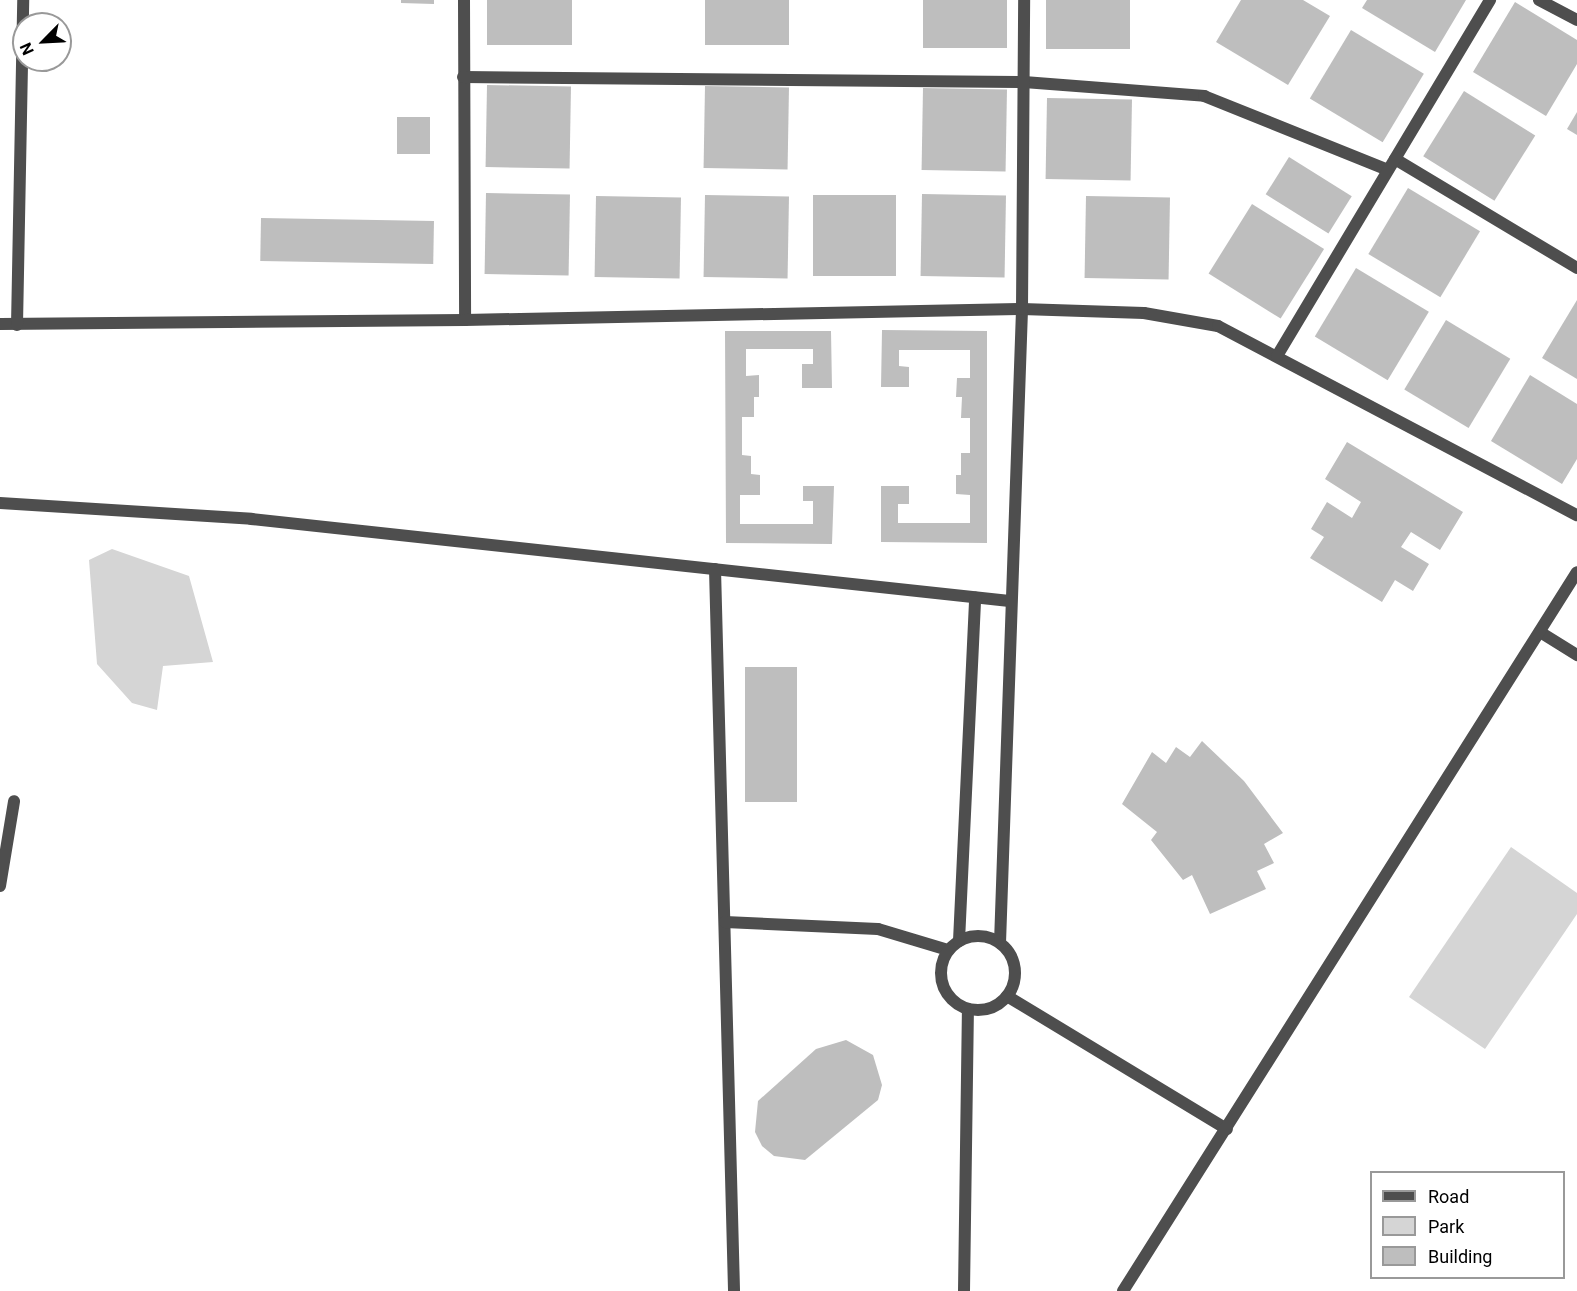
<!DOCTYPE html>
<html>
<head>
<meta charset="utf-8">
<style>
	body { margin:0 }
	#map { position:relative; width:1577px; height:1291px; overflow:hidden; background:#fff; font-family:Roboto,sans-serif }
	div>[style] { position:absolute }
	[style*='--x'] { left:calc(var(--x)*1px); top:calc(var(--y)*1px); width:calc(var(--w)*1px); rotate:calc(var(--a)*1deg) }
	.green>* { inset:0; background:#d5d5d5 }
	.building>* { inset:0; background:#bebebe; transform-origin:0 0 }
	.service>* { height:12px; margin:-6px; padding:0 6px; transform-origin:6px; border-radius:6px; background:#4e4e4e }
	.minor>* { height:12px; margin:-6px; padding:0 6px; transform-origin:6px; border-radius:6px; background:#4e4e4e }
	.minor>.ring { margin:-6px; padding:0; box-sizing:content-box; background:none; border:12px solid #4e4e4e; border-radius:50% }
	span { translate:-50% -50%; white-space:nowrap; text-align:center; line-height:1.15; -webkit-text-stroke:4.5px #fff; paint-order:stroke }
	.legend { position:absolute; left:1370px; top:1171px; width:195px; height:108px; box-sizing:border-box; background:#fff; border:2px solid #999; margin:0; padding:8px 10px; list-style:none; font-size:18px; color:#000 }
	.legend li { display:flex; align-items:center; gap:12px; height:30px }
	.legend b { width:30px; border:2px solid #999 }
	.north { position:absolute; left:12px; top:12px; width:60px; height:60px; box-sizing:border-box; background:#fff; border:2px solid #999; border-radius:50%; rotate:246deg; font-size:16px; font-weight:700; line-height:24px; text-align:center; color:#000 }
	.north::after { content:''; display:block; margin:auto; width:21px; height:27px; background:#000; clip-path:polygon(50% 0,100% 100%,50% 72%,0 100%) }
</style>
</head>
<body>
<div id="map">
	<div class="green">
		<i style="clip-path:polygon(112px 549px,189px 576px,213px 662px,163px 666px,157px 710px,132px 703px,97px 664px,89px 560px)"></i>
		<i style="clip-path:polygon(1511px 847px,1577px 893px,1577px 914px,1485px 1049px,1409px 997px)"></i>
	</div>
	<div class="building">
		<i style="clip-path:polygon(401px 0,434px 0,434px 4px,401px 3px)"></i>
		<i style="left:487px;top:0;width:85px;height:45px"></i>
		<i style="left:705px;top:0;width:84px;height:45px"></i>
		<i style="left:923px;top:0;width:84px;height:48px"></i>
		<i style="left:1046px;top:0;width:84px;height:49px"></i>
		<i style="clip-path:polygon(1241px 0,1303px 0,1330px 16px,1288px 85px,1216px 42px)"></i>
		<i style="clip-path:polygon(1367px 0,1466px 0,1435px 52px,1362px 8px)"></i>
		<i style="clip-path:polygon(1515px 2px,1577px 40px,1577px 64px,1546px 116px,1473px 72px)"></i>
		<i style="left:1351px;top:30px;width:85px;height:80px;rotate:31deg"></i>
		<i style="left:487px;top:85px;width:84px;height:82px;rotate:1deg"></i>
		<i style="left:705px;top:86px;width:84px;height:82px;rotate:1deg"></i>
		<i style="left:923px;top:88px;width:84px;height:82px;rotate:1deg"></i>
		<i style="left:1464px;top:91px;width:84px;height:77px;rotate:32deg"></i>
		<i style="left:1047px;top:98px;width:85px;height:81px;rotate:1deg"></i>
		<i style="clip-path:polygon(1577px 112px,1577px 135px,1567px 129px)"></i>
		<i style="left:397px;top:117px;width:33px;height:37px"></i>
		<i style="left:1289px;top:157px;width:74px;height:44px;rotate:32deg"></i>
		<i style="left:1408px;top:188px;width:84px;height:77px;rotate:31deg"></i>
		<i style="left:486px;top:193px;width:84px;height:81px;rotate:1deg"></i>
		<i style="left:922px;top:194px;width:84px;height:82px;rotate:1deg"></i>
		<i style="left:705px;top:195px;width:84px;height:82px;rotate:1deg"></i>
		<i style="left:813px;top:195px;width:83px;height:81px"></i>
		<i style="left:596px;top:196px;width:85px;height:81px;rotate:1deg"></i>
		<i style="left:1086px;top:196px;width:84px;height:82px;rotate:1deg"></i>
		<i style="left:1252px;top:204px;width:85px;height:82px;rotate:32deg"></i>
		<i style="left:261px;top:218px;width:173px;height:43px;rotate:1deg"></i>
		<i style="left:1356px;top:268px;width:85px;height:80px;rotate:31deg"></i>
		<i style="clip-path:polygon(1577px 300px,1577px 379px,1542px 358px)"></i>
		<i style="left:1446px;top:320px;width:75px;height:81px;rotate:31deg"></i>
		<i style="clip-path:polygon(882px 330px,987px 331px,987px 543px,881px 542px,881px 486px,909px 486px,909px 504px,898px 504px,898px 523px,970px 523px,970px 495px,956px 494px,956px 475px,961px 475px,961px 453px,970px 453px,970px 418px,961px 418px,962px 397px,956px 397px,957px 378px,970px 378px,970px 350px,899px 350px,899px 366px,909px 367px,909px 387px,881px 387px)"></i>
		<i style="clip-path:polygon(725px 331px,831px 331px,832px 388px,802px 388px,802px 364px,813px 364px,813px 349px,746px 349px,746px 376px,759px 375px,759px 397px,754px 397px,754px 417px,742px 417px,742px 455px,751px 456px,751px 474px,760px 475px,760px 495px,740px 495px,740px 524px,813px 524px,813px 501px,803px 501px,803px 486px,834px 486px,832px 544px,726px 543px)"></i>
		<i style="clip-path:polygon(1530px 375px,1577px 404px,1577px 459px,1562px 484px,1491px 441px)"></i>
		<i style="clip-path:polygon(1347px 442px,1463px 512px,1440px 550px,1411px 532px,1401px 547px,1429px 564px,1413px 591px,1395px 580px,1382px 602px,1310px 558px,1324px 537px,1311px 529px,1327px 502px,1352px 518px,1361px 502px,1325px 479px)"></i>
		<i style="left:745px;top:667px;width:52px;height:135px"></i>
		<i style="clip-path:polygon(1202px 741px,1244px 781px,1283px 833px,1264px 844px,1274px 863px,1257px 871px,1266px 889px,1210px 914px,1192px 875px,1183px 880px,1151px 840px,1157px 832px,1122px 804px,1152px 752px,1166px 763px,1176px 747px,1190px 757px)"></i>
		<i style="clip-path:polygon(846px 1040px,873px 1055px,882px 1085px,878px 1100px,805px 1160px,774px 1156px,762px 1146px,755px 1132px,758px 1101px,816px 1049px)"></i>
	</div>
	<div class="service">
		<i style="--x:1395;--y:159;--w:212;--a:30.9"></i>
		<i style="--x:1540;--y:632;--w:44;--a:31.9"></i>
	</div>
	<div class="minor">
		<i style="--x:464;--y:0;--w:320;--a:89.8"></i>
		<i style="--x:1539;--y:0;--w:43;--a:27.8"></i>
		<i style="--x:463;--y:77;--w:561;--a:0.51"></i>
		<i style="--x:1024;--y:82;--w:181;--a:4.4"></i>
		<i style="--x:1204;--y:96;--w:198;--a:21.9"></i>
		<i style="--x:0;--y:324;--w:465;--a:-0.5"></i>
		<i style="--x:465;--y:320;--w:557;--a:-1.13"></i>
		<i style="--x:1022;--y:309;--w:122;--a:1.9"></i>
		<i style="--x:1144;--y:313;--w:75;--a:10"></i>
		<i style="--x:1218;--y:326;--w:406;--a:27.8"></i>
		<i style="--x:17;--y:325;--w:325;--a:-88.9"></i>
		<i style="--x:1277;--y:356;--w:415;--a:-59.1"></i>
		<i style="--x:0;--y:503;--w:252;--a:3.6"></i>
		<i style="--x:251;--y:519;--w:763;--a:6.17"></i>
		<i style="--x:715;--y:569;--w:722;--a:88.49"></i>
		<i style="--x:0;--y:886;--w:86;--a:-80.6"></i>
		<i style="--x:725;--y:922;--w:153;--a:2.6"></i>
		<i style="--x:878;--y:929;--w:73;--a:16.7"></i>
		<i class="ring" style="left:941px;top:936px;width:62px;height:62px"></i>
		<i style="--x:959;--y:941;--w:344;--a:-87.3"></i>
		<i style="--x:1000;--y:943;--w:634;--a:-88.01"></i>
		<i style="--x:1022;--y:309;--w:309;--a:-89.6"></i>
		<i style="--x:1007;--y:996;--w:257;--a:31.2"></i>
		<i style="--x:964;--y:1291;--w:282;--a:-89.2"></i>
		<i style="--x:1123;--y:1291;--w:850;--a:-57.73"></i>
	</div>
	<ul class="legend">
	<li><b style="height:8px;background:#4e4e4e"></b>Road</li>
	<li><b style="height:16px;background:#d5d5d5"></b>Park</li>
	<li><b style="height:16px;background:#bebebe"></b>Building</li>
	</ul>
	<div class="north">N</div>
</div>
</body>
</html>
